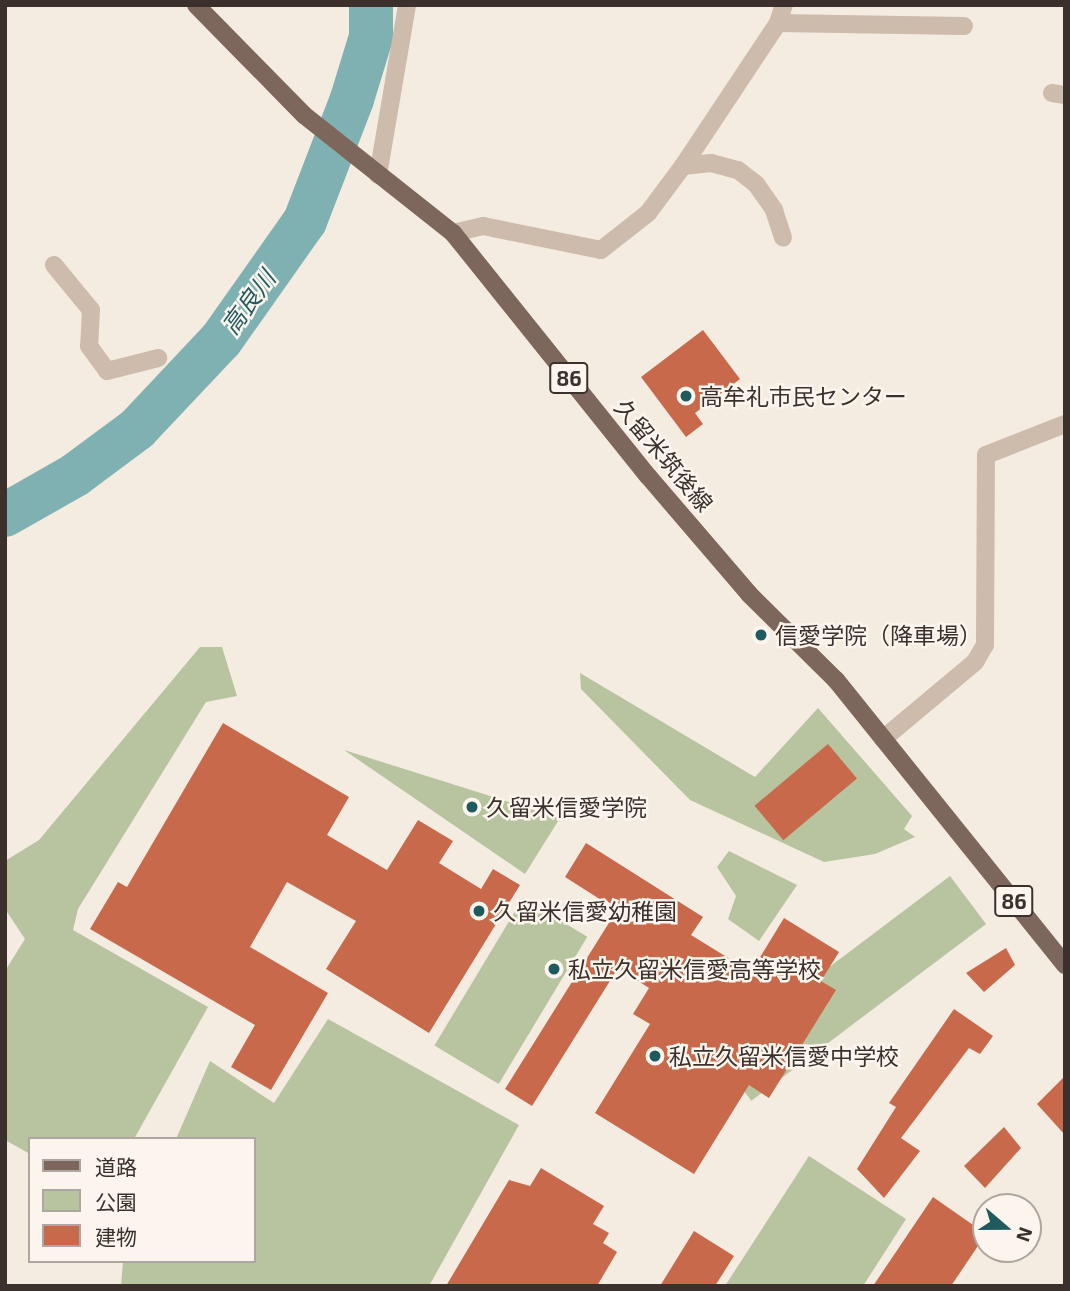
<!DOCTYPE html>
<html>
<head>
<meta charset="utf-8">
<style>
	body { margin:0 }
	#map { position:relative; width:1070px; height:1291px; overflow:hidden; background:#f4ebe1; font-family:"Exo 2","Noto Sans JP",sans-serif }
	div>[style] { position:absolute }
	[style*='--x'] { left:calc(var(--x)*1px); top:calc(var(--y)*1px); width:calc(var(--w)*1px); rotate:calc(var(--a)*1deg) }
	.green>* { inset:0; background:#b8c4a0; transform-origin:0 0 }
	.river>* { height:44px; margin:-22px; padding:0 22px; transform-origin:22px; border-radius:22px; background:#7fb0b2 }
	.building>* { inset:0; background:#c8694b; transform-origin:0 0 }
	.minor>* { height:18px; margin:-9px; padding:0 9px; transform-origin:9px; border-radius:9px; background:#cdbbac }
	.primary>* { height:18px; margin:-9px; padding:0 9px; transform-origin:9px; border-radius:9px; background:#7d675c }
	.dots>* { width:19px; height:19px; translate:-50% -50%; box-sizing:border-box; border:4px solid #fbf5ee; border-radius:50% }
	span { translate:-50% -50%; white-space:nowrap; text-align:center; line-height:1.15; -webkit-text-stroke:5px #fbf5ee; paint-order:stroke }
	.shield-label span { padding:2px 5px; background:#fbf5ee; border:2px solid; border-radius:5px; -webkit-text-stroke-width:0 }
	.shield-label { font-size:21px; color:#3b302b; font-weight:700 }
	.poi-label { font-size:23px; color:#3b302b }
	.left { translate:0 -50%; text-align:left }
	.street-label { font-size:23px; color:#3b302b }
	.water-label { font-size:24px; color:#1f5a5e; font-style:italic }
	.frame { position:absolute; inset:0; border:7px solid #3b302b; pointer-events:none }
	.legend { position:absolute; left:28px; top:1137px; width:228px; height:126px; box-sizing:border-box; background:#fbf5ee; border:2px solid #aea6a0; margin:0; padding:9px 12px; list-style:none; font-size:21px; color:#3b302b }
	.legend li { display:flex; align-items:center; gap:14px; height:35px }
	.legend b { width:35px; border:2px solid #aea6a0 }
	.north { position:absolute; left:972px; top:1193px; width:70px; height:70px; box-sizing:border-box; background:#fbf5ee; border:2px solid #aea6a0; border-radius:50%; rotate:110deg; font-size:19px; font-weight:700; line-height:28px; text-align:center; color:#3b302b }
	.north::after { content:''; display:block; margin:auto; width:24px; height:32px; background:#1f5a5e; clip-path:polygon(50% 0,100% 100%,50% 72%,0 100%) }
</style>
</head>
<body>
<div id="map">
	<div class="green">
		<i style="clip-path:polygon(200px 647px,222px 647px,237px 696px,206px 702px,78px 909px,73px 930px,208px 1007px,134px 1139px,30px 1139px,30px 1154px,5px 1140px,5px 971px,25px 939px,5px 909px,5px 861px,39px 840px)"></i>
		<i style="clip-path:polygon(580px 673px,755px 777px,818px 708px,912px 816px,904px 829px,915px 837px,875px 854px,824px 862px,690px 800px,581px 689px)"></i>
		<i style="clip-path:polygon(344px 750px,560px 818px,525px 874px)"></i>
		<i style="clip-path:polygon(729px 851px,797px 885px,759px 941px,728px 919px,736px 896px,717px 867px)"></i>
		<i style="left:950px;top:876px;width:60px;height:294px;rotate:53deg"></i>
		<i style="left:523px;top:898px;width:75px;height:172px;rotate:31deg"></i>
		<i style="clip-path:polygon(328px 1019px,519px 1125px,429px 1286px,121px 1286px,123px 1261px,254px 1261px,254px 1139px,176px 1139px,210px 1061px,274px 1103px)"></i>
		<i style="clip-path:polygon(809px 1156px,906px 1219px,863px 1286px,725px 1286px)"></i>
	</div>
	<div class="river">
		<i style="--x:5;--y:515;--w:81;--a:-29.7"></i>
		<i style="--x:75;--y:475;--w:77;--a:-36.6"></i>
		<i style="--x:137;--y:429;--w:122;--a:-46.7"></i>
		<i style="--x:221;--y:340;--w:146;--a:-54.8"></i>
		<i style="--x:305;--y:221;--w:131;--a:-68.9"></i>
		<i style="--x:352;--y:99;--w:65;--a:-73"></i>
		<i style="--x:371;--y:37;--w:32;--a:-90"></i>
	</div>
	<div class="building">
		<i style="clip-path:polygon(703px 330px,740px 379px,695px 413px,703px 424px,686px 437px,641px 377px)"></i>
		<i style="clip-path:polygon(223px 723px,349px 797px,327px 835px,387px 870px,418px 820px,453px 841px,439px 863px,481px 889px,493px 869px,520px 885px,429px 1033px,326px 969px,356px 921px,287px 882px,250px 947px,328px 993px,271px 1090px,231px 1067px,255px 1025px,90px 929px,118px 882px,127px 887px)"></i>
		<i style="left:828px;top:744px;width:45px;height:96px;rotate:50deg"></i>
		<i style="clip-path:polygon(586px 843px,703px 917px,691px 935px,751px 972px,784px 918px,839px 952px,821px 981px,836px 990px,769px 1098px,749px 1085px,694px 1174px,595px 1113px,650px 1024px,633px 1014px,649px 988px,618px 968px,532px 1106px,505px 1089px,617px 910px,565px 877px)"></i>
		<i style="clip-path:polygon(1006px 948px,1015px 965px,984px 992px,966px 973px)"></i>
		<i style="clip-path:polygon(954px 1009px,993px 1036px,980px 1054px,969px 1048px,901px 1138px,920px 1151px,884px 1198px,857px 1169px,896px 1107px,889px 1103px)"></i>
		<i style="clip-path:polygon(1065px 1076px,1065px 1135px,1037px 1104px)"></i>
		<i style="clip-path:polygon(1004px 1127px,1021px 1148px,985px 1188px,964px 1166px)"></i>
		<i style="clip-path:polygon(541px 1168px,604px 1206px,593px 1224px,609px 1233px,603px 1243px,617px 1252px,597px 1286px,446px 1286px,509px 1180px,530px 1186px)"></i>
		<i style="clip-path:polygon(933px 1197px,986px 1234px,951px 1286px,873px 1286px)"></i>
		<i style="clip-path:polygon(694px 1231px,734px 1256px,715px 1286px,660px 1286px)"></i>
	</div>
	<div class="minor">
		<i style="--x:778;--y:23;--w:19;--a:-72"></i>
		<i style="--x:1052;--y:93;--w:13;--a:9"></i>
		<i style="--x:683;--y:166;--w:172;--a:-56.4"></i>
		<i style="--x:778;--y:23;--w:186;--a:0.9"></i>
		<i style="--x:378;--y:175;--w:172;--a:-80.3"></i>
		<i style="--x:453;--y:233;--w:31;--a:-13"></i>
		<i style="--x:483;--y:226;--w:120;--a:11.5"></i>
		<i style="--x:601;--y:250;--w:60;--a:-38.2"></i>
		<i style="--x:648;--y:213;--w:59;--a:-53.3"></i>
		<i style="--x:683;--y:166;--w:28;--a:-6"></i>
		<i style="--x:711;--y:163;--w:28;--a:15"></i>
		<i style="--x:738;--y:170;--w:23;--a:38"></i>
		<i style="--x:756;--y:184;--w:32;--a:55"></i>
		<i style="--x:774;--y:210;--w:29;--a:72"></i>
		<i style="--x:54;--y:265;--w:58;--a:50.6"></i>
		<i style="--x:91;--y:310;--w:36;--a:93"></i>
		<i style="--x:89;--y:346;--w:31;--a:54"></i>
		<i style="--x:107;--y:371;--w:53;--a:-14.3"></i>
		<i style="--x:883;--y:739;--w:120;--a:-39.9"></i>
		<i style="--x:975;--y:662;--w:20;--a:-60"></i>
		<i style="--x:985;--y:645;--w:190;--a:-89.7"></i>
		<i style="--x:986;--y:455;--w:85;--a:-21.4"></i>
	</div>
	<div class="primary">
		<i style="--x:196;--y:5;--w:154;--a:45.5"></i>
		<i style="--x:304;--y:115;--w:190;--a:38.4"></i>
		<i style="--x:453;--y:233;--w:312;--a:51.3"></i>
		<i style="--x:648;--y:476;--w:155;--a:49.4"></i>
		<i style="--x:749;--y:594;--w:122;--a:44.7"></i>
		<i style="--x:836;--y:680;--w:366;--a:51.2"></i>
	</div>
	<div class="dots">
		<i style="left:686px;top:396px;background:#1f5a5e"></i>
		<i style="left:761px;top:635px;background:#1f5a5e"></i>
		<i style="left:472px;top:807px;background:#1f5a5e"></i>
		<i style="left:479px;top:911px;background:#1f5a5e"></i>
		<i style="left:554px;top:969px;background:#1f5a5e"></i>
		<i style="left:655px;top:1056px;background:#1f5a5e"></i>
	</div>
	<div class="shield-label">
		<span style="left:569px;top:378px">86</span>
		<span style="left:1014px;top:901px">86</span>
	</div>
	<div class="poi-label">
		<span class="left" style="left:700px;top:396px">高牟礼市民センター</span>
		<span class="left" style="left:775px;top:635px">信愛学院（降車場）</span>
		<span class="left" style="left:486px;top:807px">久留米信愛学院</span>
		<span class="left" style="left:493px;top:911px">久留米信愛幼稚園</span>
		<span class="left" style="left:568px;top:969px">私立久留米信愛高等学校</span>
		<span class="left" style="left:669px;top:1056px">私立久留米信愛中学校</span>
	</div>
	<div class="street-label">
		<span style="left:664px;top:455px;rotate:50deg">久留米筑後線</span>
	</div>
	<div class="water-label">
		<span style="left:248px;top:302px;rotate:-54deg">高良川</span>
	</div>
	<div class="frame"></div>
	<ul class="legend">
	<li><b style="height:9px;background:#7d675c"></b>道路</li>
	<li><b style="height:19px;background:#b8c4a0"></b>公園</li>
	<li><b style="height:19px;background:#c8694b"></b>建物</li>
	</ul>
	<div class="north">N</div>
</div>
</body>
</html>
